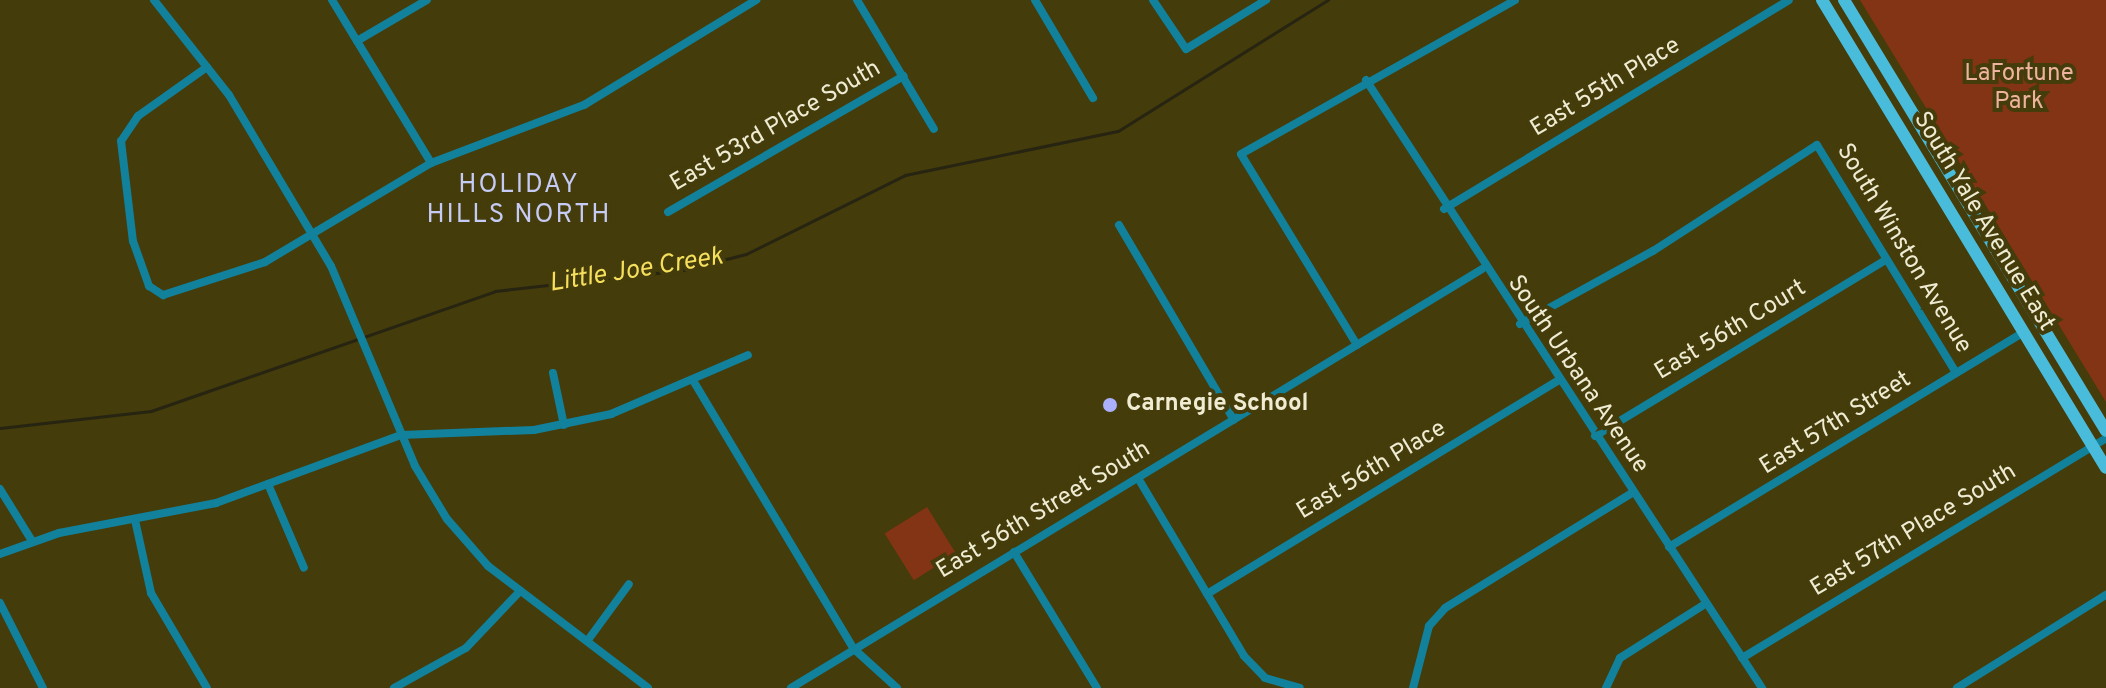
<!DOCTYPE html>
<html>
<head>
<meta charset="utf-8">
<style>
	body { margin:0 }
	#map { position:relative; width:2106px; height:688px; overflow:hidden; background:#443c0a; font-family:Overpass,sans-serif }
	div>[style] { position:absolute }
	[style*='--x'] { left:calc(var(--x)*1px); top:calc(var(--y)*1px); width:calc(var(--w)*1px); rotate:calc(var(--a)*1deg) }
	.green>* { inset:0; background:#833415; transform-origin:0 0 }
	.stream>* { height:3px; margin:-1.5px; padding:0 1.5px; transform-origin:1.5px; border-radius:1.5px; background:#272412 }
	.street>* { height:8px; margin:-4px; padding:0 4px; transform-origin:4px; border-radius:4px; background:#11819c }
	.primary>* { height:12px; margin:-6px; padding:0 6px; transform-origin:6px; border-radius:6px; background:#49bcdc }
	.dots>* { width:22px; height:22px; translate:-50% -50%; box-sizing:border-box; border:4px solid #443c0a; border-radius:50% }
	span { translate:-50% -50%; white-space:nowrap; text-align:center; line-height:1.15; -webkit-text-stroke:8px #443c0a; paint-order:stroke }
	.park-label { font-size:24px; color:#eeb39e }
	.street-label { font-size:24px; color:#f0ecd3 }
	.poi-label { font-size:24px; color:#f0ecd3; font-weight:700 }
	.left { translate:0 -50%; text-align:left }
	.neighbourhood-label { font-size:26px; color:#c6cbf6; letter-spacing:2px }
	.water-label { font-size:26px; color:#f5df5c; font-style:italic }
</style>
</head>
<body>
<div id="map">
	<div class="green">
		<i style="clip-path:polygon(1860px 0,2106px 0,2106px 402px)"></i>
		<i style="left:927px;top:507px;width:55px;height:50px;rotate:58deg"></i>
	</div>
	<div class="stream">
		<i style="--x:0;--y:428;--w:152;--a:-6.4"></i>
		<i style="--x:151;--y:411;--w:364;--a:-19.2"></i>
		<i style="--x:495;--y:291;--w:189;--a:-6.4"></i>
		<i style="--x:683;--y:270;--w:65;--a:-14.3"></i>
		<i style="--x:746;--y:254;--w:178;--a:-26.4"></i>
		<i style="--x:905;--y:175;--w:217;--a:-11.7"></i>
		<i style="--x:1118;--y:131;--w:248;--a:-32"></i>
	</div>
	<div class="street">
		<i style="--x:154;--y:0;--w:121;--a:51.7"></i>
		<i style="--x:229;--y:95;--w:199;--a:59.2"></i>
		<i style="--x:331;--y:266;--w:217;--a:67.2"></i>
		<i style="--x:415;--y:466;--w:62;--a:58.9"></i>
		<i style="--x:447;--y:519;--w:62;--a:48.9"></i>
		<i style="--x:488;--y:566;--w:201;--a:37.3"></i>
		<i style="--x:332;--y:0;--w:191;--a:58.7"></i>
		<i style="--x:857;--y:0;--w:150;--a:59.2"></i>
		<i style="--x:1035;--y:0;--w:114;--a:59.4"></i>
		<i style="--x:1153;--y:0;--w:59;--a:56"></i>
		<i style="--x:1186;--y:49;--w:94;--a:-31.5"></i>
		<i style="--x:357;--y:41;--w:81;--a:-30.4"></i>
		<i style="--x:207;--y:67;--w:85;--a:144.6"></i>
		<i style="--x:138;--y:116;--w:30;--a:124"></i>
		<i style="--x:121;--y:141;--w:101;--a:83.2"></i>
		<i style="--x:133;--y:241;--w:48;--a:70.4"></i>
		<i style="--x:149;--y:286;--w:17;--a:33"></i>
		<i style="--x:163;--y:295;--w:107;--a:-17.9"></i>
		<i style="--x:265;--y:262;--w:193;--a:-30.8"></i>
		<i style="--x:431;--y:163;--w:164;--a:-20.8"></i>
		<i style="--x:584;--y:105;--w:202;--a:-31.4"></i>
		<i style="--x:1366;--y:80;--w:726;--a:56.92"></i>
		<i style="--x:1444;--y:209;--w:403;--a:-31.2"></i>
		<i style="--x:668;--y:212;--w:272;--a:-30"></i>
		<i style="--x:1119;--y:225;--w:226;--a:59.5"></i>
		<i style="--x:1520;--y:324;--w:152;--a:-28.8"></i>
		<i style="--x:1653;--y:251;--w:195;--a:-32.9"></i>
		<i style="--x:1817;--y:145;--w:267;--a:58.6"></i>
		<i style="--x:1357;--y:345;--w:223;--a:-121.3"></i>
		<i style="--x:1241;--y:154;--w:314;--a:-29.3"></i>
		<i style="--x:553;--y:373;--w:53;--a:78.1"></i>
		<i style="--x:694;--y:382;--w:311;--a:59.1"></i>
		<i style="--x:854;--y:649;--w:58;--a:42.2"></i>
		<i style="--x:1595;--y:436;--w:340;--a:-31.2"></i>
		<i style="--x:1138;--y:478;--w:207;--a:59.2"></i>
		<i style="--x:1244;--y:656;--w:30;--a:46"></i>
		<i style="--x:1265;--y:678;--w:36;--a:16"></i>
		<i style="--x:268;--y:484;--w:91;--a:66.8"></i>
		<i style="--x:0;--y:489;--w:61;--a:58.4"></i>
		<i style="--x:135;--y:520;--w:75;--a:77.6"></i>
		<i style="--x:151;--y:593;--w:110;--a:59.5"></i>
		<i style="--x:1669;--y:547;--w:415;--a:-31.2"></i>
		<i style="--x:1014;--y:552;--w:159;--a:58.6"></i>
		<i style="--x:0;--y:554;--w:63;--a:-19.6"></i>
		<i style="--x:59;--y:533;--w:160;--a:-10.8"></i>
		<i style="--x:216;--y:503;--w:197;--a:-20.2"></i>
		<i style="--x:401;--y:435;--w:133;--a:-2.2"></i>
		<i style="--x:534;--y:430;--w:79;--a:-11.7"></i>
		<i style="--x:611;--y:414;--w:149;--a:-23.3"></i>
		<i style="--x:1207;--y:594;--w:411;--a:-31.3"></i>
		<i style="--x:0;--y:603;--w:95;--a:63.2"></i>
		<i style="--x:588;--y:640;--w:69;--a:-53.8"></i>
		<i style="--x:1742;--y:658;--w:425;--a:-31.1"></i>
		<i style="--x:394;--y:688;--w:82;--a:-29.1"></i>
		<i style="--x:466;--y:648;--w:79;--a:-46.5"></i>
		<i style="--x:791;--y:688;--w:808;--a:-31.23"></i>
		<i style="--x:1413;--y:688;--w:64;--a:-75.5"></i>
		<i style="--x:1429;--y:626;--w:24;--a:-48"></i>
		<i style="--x:1445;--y:608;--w:220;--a:-31.6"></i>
		<i style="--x:1606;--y:688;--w:33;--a:-65"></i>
		<i style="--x:1620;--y:658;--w:101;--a:-32.4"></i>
		<i style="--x:1957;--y:688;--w:176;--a:-32"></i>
	</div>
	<div class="primary">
		<i style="--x:1822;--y:0;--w:547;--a:58.75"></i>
		<i style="--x:1844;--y:0;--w:504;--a:58.71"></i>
	</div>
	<div class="dots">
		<i style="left:1110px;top:405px;background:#aab0fc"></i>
	</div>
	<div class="park-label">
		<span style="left:2019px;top:89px">LaFortune<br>Park</span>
	</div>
	<div class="street-label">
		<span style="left:1606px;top:88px;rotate:-31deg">East 55th Place</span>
		<span style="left:776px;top:127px;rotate:-30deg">East 53rd Place South</span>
		<span style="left:1983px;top:222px;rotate:59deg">South Yale Avenue East</span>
		<span style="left:1903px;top:249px;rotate:59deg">South Winston Avenue</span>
		<span style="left:1731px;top:331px;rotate:-31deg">East 56th Court</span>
		<span style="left:1577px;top:375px;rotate:56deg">South Urbana Avenue</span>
		<span style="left:1836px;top:424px;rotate:-32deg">East 57th Street</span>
		<span style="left:1372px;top:471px;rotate:-31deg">East 56th Place</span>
		<span style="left:1044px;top:511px;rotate:-31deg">East 56th Street South</span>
		<span style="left:1914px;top:531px;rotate:-31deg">East 57th Place South</span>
	</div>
	<div class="poi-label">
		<span class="left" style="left:1126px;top:405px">Carnegie School</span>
	</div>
	<div class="neighbourhood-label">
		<span style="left:519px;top:201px">HOLIDAY<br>HILLS NORTH</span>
	</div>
	<div class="water-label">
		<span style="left:636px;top:271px;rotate:-9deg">Little Joe Creek</span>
	</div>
</div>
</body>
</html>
